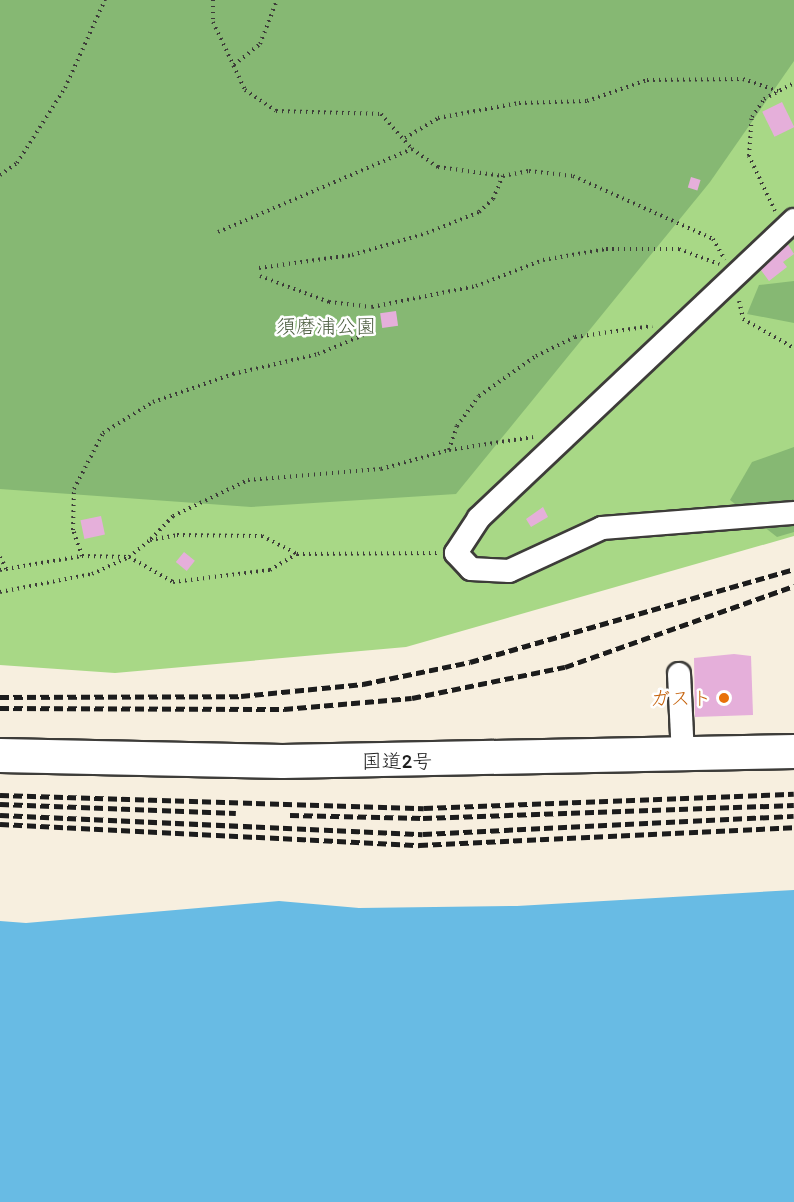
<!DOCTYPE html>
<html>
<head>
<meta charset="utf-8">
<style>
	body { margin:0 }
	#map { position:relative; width:794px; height:1202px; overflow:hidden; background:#f7efdf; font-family:Itim,"Klee One",sans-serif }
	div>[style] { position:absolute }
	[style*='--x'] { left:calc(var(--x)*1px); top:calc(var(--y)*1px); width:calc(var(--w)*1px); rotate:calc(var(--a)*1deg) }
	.green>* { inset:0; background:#a8d886 }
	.forest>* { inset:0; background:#86b873 }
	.water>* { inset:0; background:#68bbe4 }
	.building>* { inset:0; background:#e5afda; transform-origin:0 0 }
	.path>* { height:4px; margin-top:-2px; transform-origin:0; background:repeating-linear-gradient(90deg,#3d3c39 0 1.5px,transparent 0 6px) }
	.roads { filter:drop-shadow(2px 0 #3d3c39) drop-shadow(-2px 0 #3d3c39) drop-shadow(0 2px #3d3c39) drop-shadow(0 -2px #3d3c39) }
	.minor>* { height:22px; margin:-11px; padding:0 11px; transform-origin:11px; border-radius:11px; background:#fff }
	.highway>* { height:33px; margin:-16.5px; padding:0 16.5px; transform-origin:16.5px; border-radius:16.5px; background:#fff }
	.rail>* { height:4.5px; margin-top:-2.25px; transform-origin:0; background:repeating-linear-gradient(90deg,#1c1c1c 0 9px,transparent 0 13.5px) }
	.dots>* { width:16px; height:16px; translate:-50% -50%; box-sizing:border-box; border:3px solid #fff; border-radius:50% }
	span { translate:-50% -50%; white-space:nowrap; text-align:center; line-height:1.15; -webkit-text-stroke:5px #fff; paint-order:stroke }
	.park-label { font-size:20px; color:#4d5e41 }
	.food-label { font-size:20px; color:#c56008 }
	.right { translate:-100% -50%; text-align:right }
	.street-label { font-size:20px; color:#1c1c1c }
</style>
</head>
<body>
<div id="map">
	<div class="green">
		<i style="clip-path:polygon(0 0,794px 0,794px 536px,406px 647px,115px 673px,0 665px)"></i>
	</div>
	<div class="forest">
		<i style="clip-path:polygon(0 0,794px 0,794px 61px,710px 182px,456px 494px,251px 507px,0 489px)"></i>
		<i style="clip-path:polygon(794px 281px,794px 323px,747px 314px,759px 285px)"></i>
		<i style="clip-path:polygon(794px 447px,794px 532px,777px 537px,730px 500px,752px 462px)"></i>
	</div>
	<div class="water">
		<i style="clip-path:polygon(794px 890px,794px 1202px,0 1202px,0 921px,26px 923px,279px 901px,359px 908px,517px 906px)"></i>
	</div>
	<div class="building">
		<i style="left:782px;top:102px;width:28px;height:22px;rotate:64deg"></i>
		<i style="left:691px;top:177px;width:10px;height:11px;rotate:17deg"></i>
		<i style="clip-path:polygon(784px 238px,794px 254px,783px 262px,787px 267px,769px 281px,755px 262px)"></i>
		<i style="left:396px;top:311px;width:15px;height:16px;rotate:82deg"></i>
		<i style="clip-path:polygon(543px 507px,548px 517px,531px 527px,526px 519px)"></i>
		<i style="left:101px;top:516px;width:19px;height:21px;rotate:78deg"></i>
		<i style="left:184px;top:552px;width:14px;height:13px;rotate:39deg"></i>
		<i style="clip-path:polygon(734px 654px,751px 656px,753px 715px,695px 717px,694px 658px)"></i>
	</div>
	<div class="path">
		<i style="--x:213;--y:0;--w:22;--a:90"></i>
		<i style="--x:213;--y:22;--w:75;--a:64.8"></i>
		<i style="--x:245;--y:90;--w:37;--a:34"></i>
		<i style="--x:276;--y:111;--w:105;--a:1.6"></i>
		<i style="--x:381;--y:114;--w:47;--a:48.5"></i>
		<i style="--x:412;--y:149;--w:32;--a:35"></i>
		<i style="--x:438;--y:167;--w:66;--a:7.9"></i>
		<i style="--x:503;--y:176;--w:26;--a:-11"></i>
		<i style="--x:529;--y:171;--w:44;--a:6.5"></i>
		<i style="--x:573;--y:176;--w:154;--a:24.2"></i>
		<i style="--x:713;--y:239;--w:24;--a:60"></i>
		<i style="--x:234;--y:65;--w:33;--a:-39"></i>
		<i style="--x:260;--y:44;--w:47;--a:-68.9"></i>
		<i style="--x:405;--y:138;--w:39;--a:-31"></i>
		<i style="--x:438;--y:118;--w:82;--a:-10.5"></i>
		<i style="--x:519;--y:103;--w:68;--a:-1.7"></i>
		<i style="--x:587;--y:101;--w:64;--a:-19.3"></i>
		<i style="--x:647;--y:80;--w:96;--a:-0.6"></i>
		<i style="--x:743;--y:79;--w:37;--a:19"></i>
		<i style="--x:0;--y:175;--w:21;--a:-35"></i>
		<i style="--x:17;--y:163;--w:89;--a:-57.4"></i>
		<i style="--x:65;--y:88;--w:97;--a:-65.6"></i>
		<i style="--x:775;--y:211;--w:61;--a:-115.3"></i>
		<i style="--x:749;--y:156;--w:39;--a:-86"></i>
		<i style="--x:752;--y:117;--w:22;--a:-56"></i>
		<i style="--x:764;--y:99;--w:34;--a:-28"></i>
		<i style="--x:218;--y:232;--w:211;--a:-23.2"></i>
		<i style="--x:259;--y:268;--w:94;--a:-8"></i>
		<i style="--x:352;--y:255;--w:78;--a:-16.3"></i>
		<i style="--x:427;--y:233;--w:56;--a:-22"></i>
		<i style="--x:479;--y:212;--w:19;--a:-43"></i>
		<i style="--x:493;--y:199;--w:25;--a:-67"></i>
		<i style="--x:260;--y:276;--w:74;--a:20.6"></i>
		<i style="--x:329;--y:302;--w:43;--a:6.6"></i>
		<i style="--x:372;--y:307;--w:106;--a:-11.4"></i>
		<i style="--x:476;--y:286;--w:72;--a:-21.2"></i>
		<i style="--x:543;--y:260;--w:64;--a:-9.9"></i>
		<i style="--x:606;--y:249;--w:73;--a:0"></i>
		<i style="--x:679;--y:249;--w:43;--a:20.6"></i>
		<i style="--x:739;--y:301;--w:18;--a:77"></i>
		<i style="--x:743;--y:319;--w:59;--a:29.6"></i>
		<i style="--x:449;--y:450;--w:25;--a:-72"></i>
		<i style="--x:457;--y:426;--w:37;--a:-54"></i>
		<i style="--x:479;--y:396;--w:70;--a:-35.1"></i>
		<i style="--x:536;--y:356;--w:43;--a:-26"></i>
		<i style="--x:575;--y:337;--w:78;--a:-8.1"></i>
		<i style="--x:151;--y:539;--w:32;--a:-46"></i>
		<i style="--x:173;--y:516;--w:83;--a:-25.6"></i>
		<i style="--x:248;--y:480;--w:133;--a:-4.7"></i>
		<i style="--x:381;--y:469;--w:71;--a:-15.6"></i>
		<i style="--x:449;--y:450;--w:85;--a:-8.8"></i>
		<i style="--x:82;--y:556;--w:28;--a:-109"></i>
		<i style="--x:73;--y:530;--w:41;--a:-88.6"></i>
		<i style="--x:74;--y:489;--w:63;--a:-62.6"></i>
		<i style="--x:103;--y:433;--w:59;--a:-31.8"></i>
		<i style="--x:153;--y:402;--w:85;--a:-19.3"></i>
		<i style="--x:233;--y:374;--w:87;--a:-13.2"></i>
		<i style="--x:318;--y:354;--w:60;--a:-22.7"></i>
		<i style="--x:0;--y:557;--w:15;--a:62"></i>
		<i style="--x:0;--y:570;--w:83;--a:-9.7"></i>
		<i style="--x:82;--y:556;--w:47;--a:1.2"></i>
		<i style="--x:129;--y:557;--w:51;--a:29.6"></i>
		<i style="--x:173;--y:582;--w:98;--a:-7.1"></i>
		<i style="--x:270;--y:570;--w:31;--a:-31"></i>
		<i style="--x:0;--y:592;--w:94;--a:-11.1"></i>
		<i style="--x:92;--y:574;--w:41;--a:-24.7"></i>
		<i style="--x:129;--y:557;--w:27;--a:-39"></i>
		<i style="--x:150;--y:540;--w:27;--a:-10"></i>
		<i style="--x:177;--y:535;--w:85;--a:0.7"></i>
		<i style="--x:262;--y:536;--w:39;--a:27"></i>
		<i style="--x:297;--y:554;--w:141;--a:-0.4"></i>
	</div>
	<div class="roads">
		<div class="minor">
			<i style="--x:794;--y:220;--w:434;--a:136.6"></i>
			<i style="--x:479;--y:518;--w:42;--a:123.3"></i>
			<i style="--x:456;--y:553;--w:22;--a:47"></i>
			<i style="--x:471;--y:569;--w:38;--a:3"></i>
			<i style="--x:509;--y:571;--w:102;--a:-24.8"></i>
			<i style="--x:602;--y:528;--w:193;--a:-4.5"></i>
			<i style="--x:679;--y:674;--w:81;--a:87.2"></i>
		</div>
		<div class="highway">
			<i style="--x:0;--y:755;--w:282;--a:1.2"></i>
			<i style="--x:282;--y:761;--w:512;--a:-1.12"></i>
		</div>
	</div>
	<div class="rail">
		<i style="--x:0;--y:697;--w:241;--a:-0.2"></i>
		<i style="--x:241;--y:696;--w:123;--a:-5.6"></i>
		<i style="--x:363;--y:684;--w:109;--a:-11.6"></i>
		<i style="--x:470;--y:662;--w:337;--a:-16"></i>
		<i style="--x:0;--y:708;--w:284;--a:0.2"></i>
		<i style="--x:284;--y:709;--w:128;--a:-4.9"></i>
		<i style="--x:412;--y:698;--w:156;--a:-11.5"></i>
		<i style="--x:565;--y:667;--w:243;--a:-19.5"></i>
		<i style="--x:0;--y:795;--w:424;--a:1.8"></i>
		<i style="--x:424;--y:808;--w:370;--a:-2.2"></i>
		<i style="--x:0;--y:804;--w:236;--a:2.2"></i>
		<i style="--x:0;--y:815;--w:423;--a:2.6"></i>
		<i style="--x:423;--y:834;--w:371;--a:-2.8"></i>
		<i style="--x:290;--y:815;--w:133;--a:1.3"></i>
		<i style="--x:423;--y:818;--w:371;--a:-2"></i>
		<i style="--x:0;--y:824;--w:420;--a:2.9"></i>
		<i style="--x:419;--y:845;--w:375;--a:-2.7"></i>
	</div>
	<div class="dots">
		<i style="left:724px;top:698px;background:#e8710a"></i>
	</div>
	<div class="park-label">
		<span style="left:326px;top:326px">須磨浦公園</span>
	</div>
	<div class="food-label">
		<span class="right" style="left:712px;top:698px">ガスト</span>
	</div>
	<div class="street-label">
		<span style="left:397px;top:761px">国道2号</span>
	</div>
</div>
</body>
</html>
